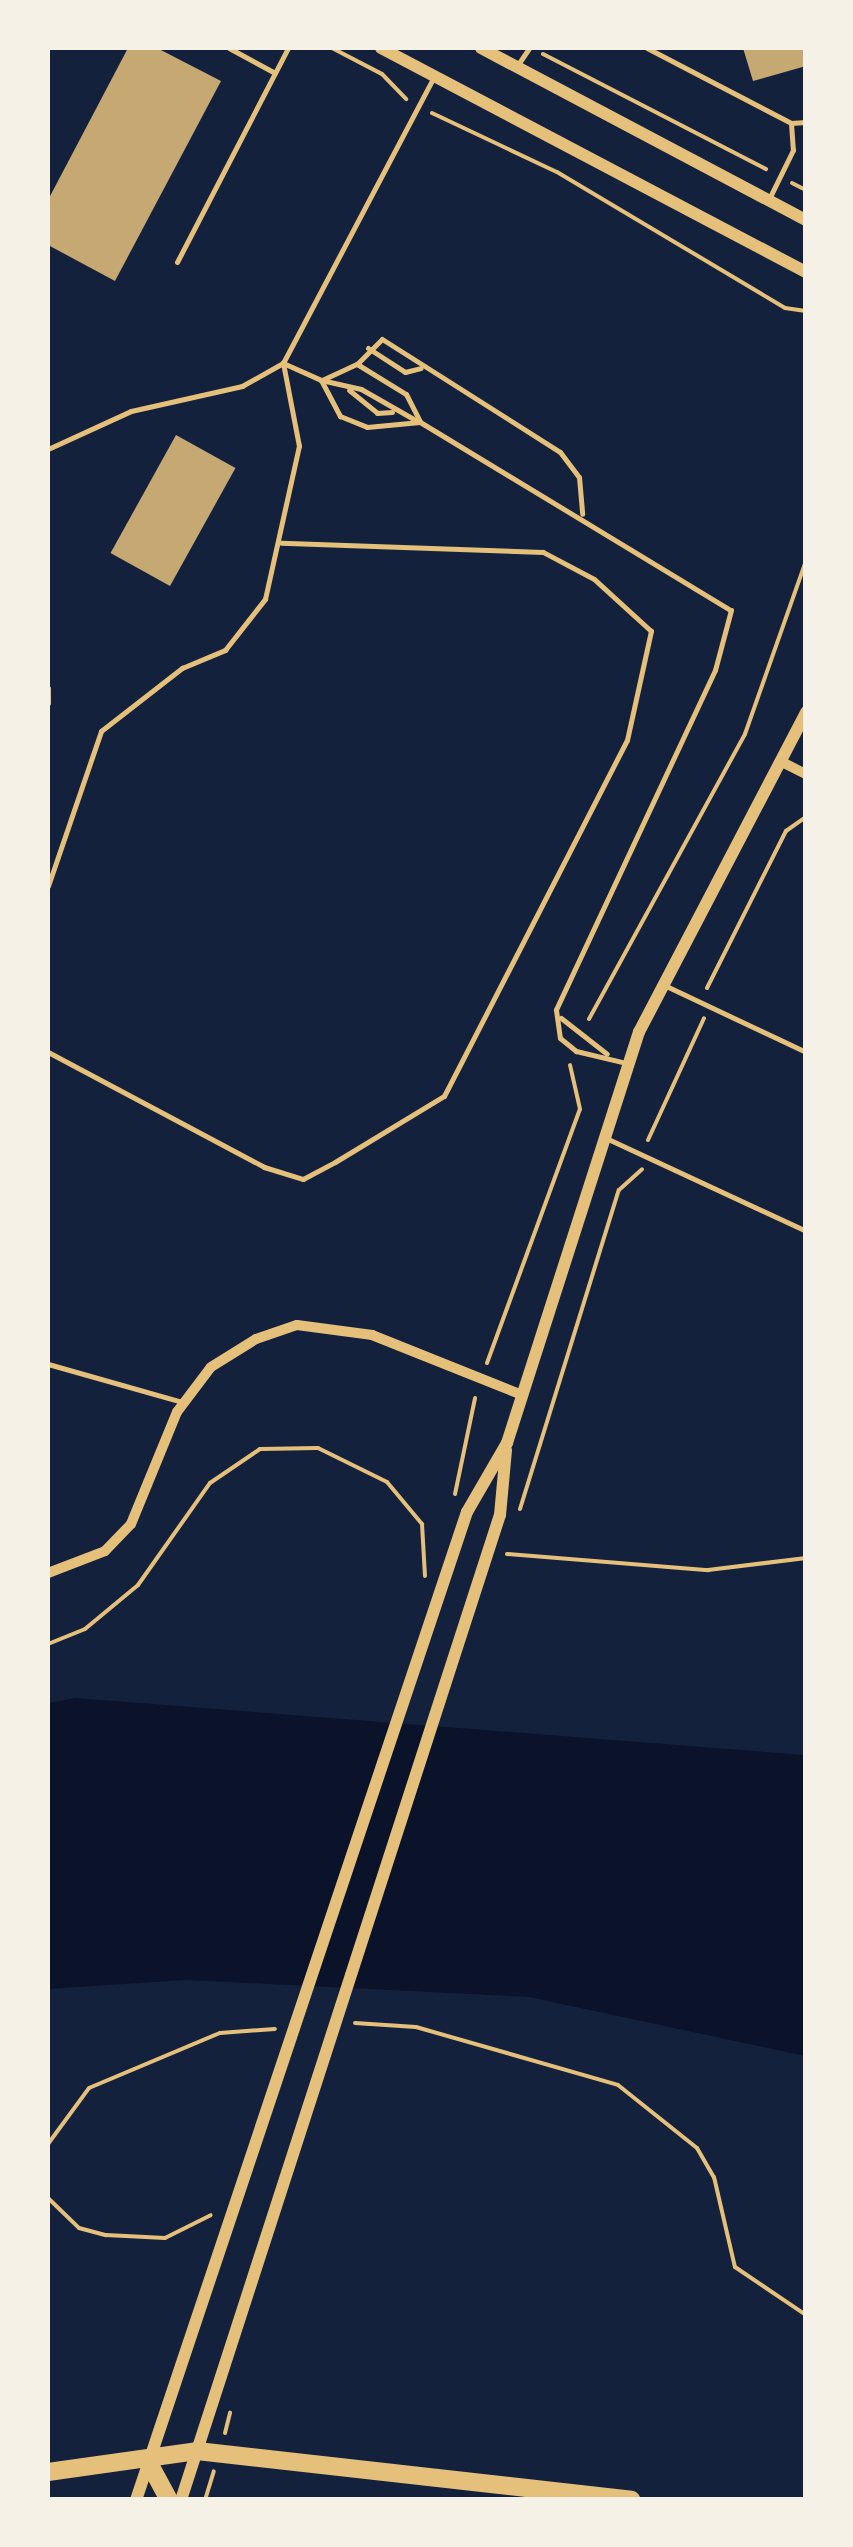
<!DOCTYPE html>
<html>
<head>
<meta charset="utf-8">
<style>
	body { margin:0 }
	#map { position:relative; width:853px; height:2547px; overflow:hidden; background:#14213d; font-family:Figtree,sans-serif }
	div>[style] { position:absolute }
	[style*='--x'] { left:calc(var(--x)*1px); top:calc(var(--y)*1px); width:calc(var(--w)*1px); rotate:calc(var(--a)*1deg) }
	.water>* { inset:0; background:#0b132b }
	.building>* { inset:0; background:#c6a872; transform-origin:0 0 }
	.path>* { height:4px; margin:-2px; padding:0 2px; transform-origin:2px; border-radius:2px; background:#e5c07b }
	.service>* { height:5px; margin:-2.5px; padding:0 2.5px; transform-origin:2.5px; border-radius:2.5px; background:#e5c07b }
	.minor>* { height:10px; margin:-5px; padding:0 5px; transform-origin:5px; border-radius:5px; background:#e5c07b }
	.tertiary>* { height:12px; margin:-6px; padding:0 6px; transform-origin:6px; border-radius:6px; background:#e5c07b }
	.motorway>* { height:18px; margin:-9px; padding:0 9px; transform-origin:9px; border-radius:9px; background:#e5c07b }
	span { translate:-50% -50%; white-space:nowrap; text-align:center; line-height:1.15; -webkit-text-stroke:8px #f6f1e7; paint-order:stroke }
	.frame { position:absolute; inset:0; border:50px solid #f6f1e7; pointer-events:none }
</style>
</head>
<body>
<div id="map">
	<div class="water">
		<i style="clip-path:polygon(76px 1698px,805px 1755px,805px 2056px,529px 1997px,186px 1980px,48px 1989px,48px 1703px)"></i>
	</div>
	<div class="building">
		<i style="clip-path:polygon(128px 48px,157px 48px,221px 81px,115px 281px,48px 245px,48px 200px)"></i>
		<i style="clip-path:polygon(743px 48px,806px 48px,806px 66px,753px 81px)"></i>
		<i style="left:176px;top:435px;width:68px;height:135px;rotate:29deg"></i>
	</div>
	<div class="path">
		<i style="--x:332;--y:48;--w:56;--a:27.5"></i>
		<i style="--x:382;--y:74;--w:35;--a:46"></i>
		<i style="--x:543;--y:54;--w:251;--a:27.3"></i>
		<i style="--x:432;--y:113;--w:138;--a:25.3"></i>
		<i style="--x:557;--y:172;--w:265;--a:30.8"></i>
		<i style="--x:785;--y:308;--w:21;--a:8"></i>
		<i style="--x:792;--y:183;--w:16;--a:27"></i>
		<i style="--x:707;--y:988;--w:176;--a:-63.3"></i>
		<i style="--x:786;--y:831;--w:24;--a:-35"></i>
		<i style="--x:589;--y:1019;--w:325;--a:-61.3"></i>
		<i style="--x:745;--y:734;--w:183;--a:-70.6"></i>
		<i style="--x:648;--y:1140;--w:134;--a:-65.3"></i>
		<i style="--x:487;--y:1363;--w:270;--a:-69.9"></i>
		<i style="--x:580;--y:1109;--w:45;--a:-102.8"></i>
		<i style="--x:455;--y:1494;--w:98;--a:-78.2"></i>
		<i style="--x:520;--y:1509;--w:334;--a:-72.8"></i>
		<i style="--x:619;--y:1190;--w:31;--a:-42"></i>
		<i style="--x:507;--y:1554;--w:202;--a:4.6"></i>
		<i style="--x:708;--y:1570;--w:99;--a:-7"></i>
		<i style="--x:48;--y:1644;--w:40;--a:-22"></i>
		<i style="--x:85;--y:1629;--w:69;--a:-39.7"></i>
		<i style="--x:138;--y:1585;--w:125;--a:-54.8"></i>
		<i style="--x:210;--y:1483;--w:60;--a:-34.2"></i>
		<i style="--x:260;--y:1449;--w:58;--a:-1"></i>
		<i style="--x:318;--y:1448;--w:77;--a:26.2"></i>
		<i style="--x:387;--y:1482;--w:55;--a:50.2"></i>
		<i style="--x:422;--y:1524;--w:52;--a:86.7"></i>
		<i style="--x:355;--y:2023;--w:61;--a:3.8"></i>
		<i style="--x:416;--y:2027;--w:210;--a:16"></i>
		<i style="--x:618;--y:2085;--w:101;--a:38.6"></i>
		<i style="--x:697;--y:2148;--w:34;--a:60"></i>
		<i style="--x:714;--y:2177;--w:92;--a:76.9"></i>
		<i style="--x:735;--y:2267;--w:86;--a:34.1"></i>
		<i style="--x:48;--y:2144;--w:69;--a:-53.8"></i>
		<i style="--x:89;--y:2088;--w:142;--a:-22.8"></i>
		<i style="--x:220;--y:2033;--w:55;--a:-4.2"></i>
		<i style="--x:48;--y:2198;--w:43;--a:44.1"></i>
		<i style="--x:79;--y:2228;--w:28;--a:15"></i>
		<i style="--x:106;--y:2235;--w:59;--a:2.9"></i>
		<i style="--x:165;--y:2238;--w:51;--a:-26.6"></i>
		<i style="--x:225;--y:2433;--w:21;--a:-76"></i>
		<i style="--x:205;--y:2500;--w:30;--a:-73"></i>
	</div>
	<div class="service">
		<i style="--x:229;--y:48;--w:52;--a:28.5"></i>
		<i style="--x:647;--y:48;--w:162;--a:27.5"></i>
		<i style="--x:791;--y:123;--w:27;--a:86"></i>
		<i style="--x:793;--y:150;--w:52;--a:116.1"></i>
		<i style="--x:517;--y:66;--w:22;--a:-56"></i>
		<i style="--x:791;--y:123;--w:15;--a:-4"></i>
		<i style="--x:177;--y:262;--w:241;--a:-62.6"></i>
		<i style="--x:368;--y:348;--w:44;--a:33"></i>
		<i style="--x:405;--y:372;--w:16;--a:-14"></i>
		<i style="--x:283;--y:363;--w:42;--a:24.1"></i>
		<i style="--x:321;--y:380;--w:41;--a:62.2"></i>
		<i style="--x:340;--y:416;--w:29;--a:22"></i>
		<i style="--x:367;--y:427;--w:53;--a:-5.4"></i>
		<i style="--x:420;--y:422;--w:363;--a:31.2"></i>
		<i style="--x:731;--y:610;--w:62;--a:104.9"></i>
		<i style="--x:715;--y:670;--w:375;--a:115.1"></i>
		<i style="--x:556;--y:1010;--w:28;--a:82"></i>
		<i style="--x:560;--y:1038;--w:21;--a:39"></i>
		<i style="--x:576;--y:1051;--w:51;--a:13.5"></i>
		<i style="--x:357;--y:364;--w:35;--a:-45"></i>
		<i style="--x:382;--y:339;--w:211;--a:32.4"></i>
		<i style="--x:560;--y:452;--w:31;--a:53"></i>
		<i style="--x:579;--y:477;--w:37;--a:85"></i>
		<i style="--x:321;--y:380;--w:41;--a:12.7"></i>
		<i style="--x:361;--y:389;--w:64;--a:29.7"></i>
		<i style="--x:322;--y:380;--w:38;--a:-25"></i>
		<i style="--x:357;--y:364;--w:57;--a:31.5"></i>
		<i style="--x:406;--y:394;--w:31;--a:63"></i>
		<i style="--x:349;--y:390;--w:36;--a:39"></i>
		<i style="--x:377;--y:413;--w:15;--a:-4"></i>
		<i style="--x:48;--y:449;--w:91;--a:-24.6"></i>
		<i style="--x:131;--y:411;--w:114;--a:-12.7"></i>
		<i style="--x:242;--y:386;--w:47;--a:-29.3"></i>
		<i style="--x:283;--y:363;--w:324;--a:-62.2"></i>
		<i style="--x:48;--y:688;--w:15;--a:90"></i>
		<i style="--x:48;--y:886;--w:164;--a:-71.1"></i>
		<i style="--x:101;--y:731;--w:103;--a:-37.9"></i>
		<i style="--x:182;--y:668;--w:47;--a:-22.7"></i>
		<i style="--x:225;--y:650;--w:65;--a:-51.9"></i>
		<i style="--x:265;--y:599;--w:157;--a:-77.5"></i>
		<i style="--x:299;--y:446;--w:85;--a:-100.9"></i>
		<i style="--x:664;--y:985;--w:157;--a:25.3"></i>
		<i style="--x:561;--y:1018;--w:58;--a:38"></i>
		<i style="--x:48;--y:1052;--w:245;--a:28"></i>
		<i style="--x:264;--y:1167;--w:41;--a:17.1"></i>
		<i style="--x:303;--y:1179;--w:36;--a:-28"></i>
		<i style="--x:335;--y:1162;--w:127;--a:-31.2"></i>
		<i style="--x:444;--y:1096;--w:400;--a:-62.8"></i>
		<i style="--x:627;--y:740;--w:112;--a:-77.6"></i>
		<i style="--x:651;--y:631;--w:77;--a:-137.6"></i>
		<i style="--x:594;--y:579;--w:58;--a:-152.1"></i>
		<i style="--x:543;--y:552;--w:262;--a:-178"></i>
		<i style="--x:608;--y:1139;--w:218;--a:24.9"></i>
		<i style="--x:48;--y:1364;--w:139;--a:15.8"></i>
	</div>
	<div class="minor">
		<i style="--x:780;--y:761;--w:29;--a:27"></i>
		<i style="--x:48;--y:1573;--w:61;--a:-21.1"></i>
		<i style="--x:105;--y:1551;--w:37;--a:-46"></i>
		<i style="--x:131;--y:1524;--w:121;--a:-67.7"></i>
		<i style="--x:177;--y:1412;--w:56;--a:-52.9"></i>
		<i style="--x:211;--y:1367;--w:53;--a:-31.9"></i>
		<i style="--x:256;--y:1339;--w:43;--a:-18.9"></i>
		<i style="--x:297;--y:1325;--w:76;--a:7.6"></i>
		<i style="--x:372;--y:1335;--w:162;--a:21.8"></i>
	</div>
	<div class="tertiary">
		<i style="--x:381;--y:48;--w:480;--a:27.8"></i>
		<i style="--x:481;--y:48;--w:368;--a:27.9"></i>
		<i style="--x:136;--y:2500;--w:1042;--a:-71.48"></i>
		<i style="--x:467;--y:1512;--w:80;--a:-59.9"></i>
		<i style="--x:507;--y:1443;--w:432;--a:-72.2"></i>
		<i style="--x:639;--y:1032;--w:361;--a:-62.4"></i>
		<i style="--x:181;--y:2500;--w:1035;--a:-72.06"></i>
		<i style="--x:500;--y:1515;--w:65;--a:-84.7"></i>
	</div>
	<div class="motorway">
		<i style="--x:149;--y:2463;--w:42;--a:61.6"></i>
		<i style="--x:48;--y:2472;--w:150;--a:-8"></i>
		<i style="--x:197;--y:2451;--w:437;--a:6.4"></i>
	</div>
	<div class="frame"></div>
</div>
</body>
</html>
